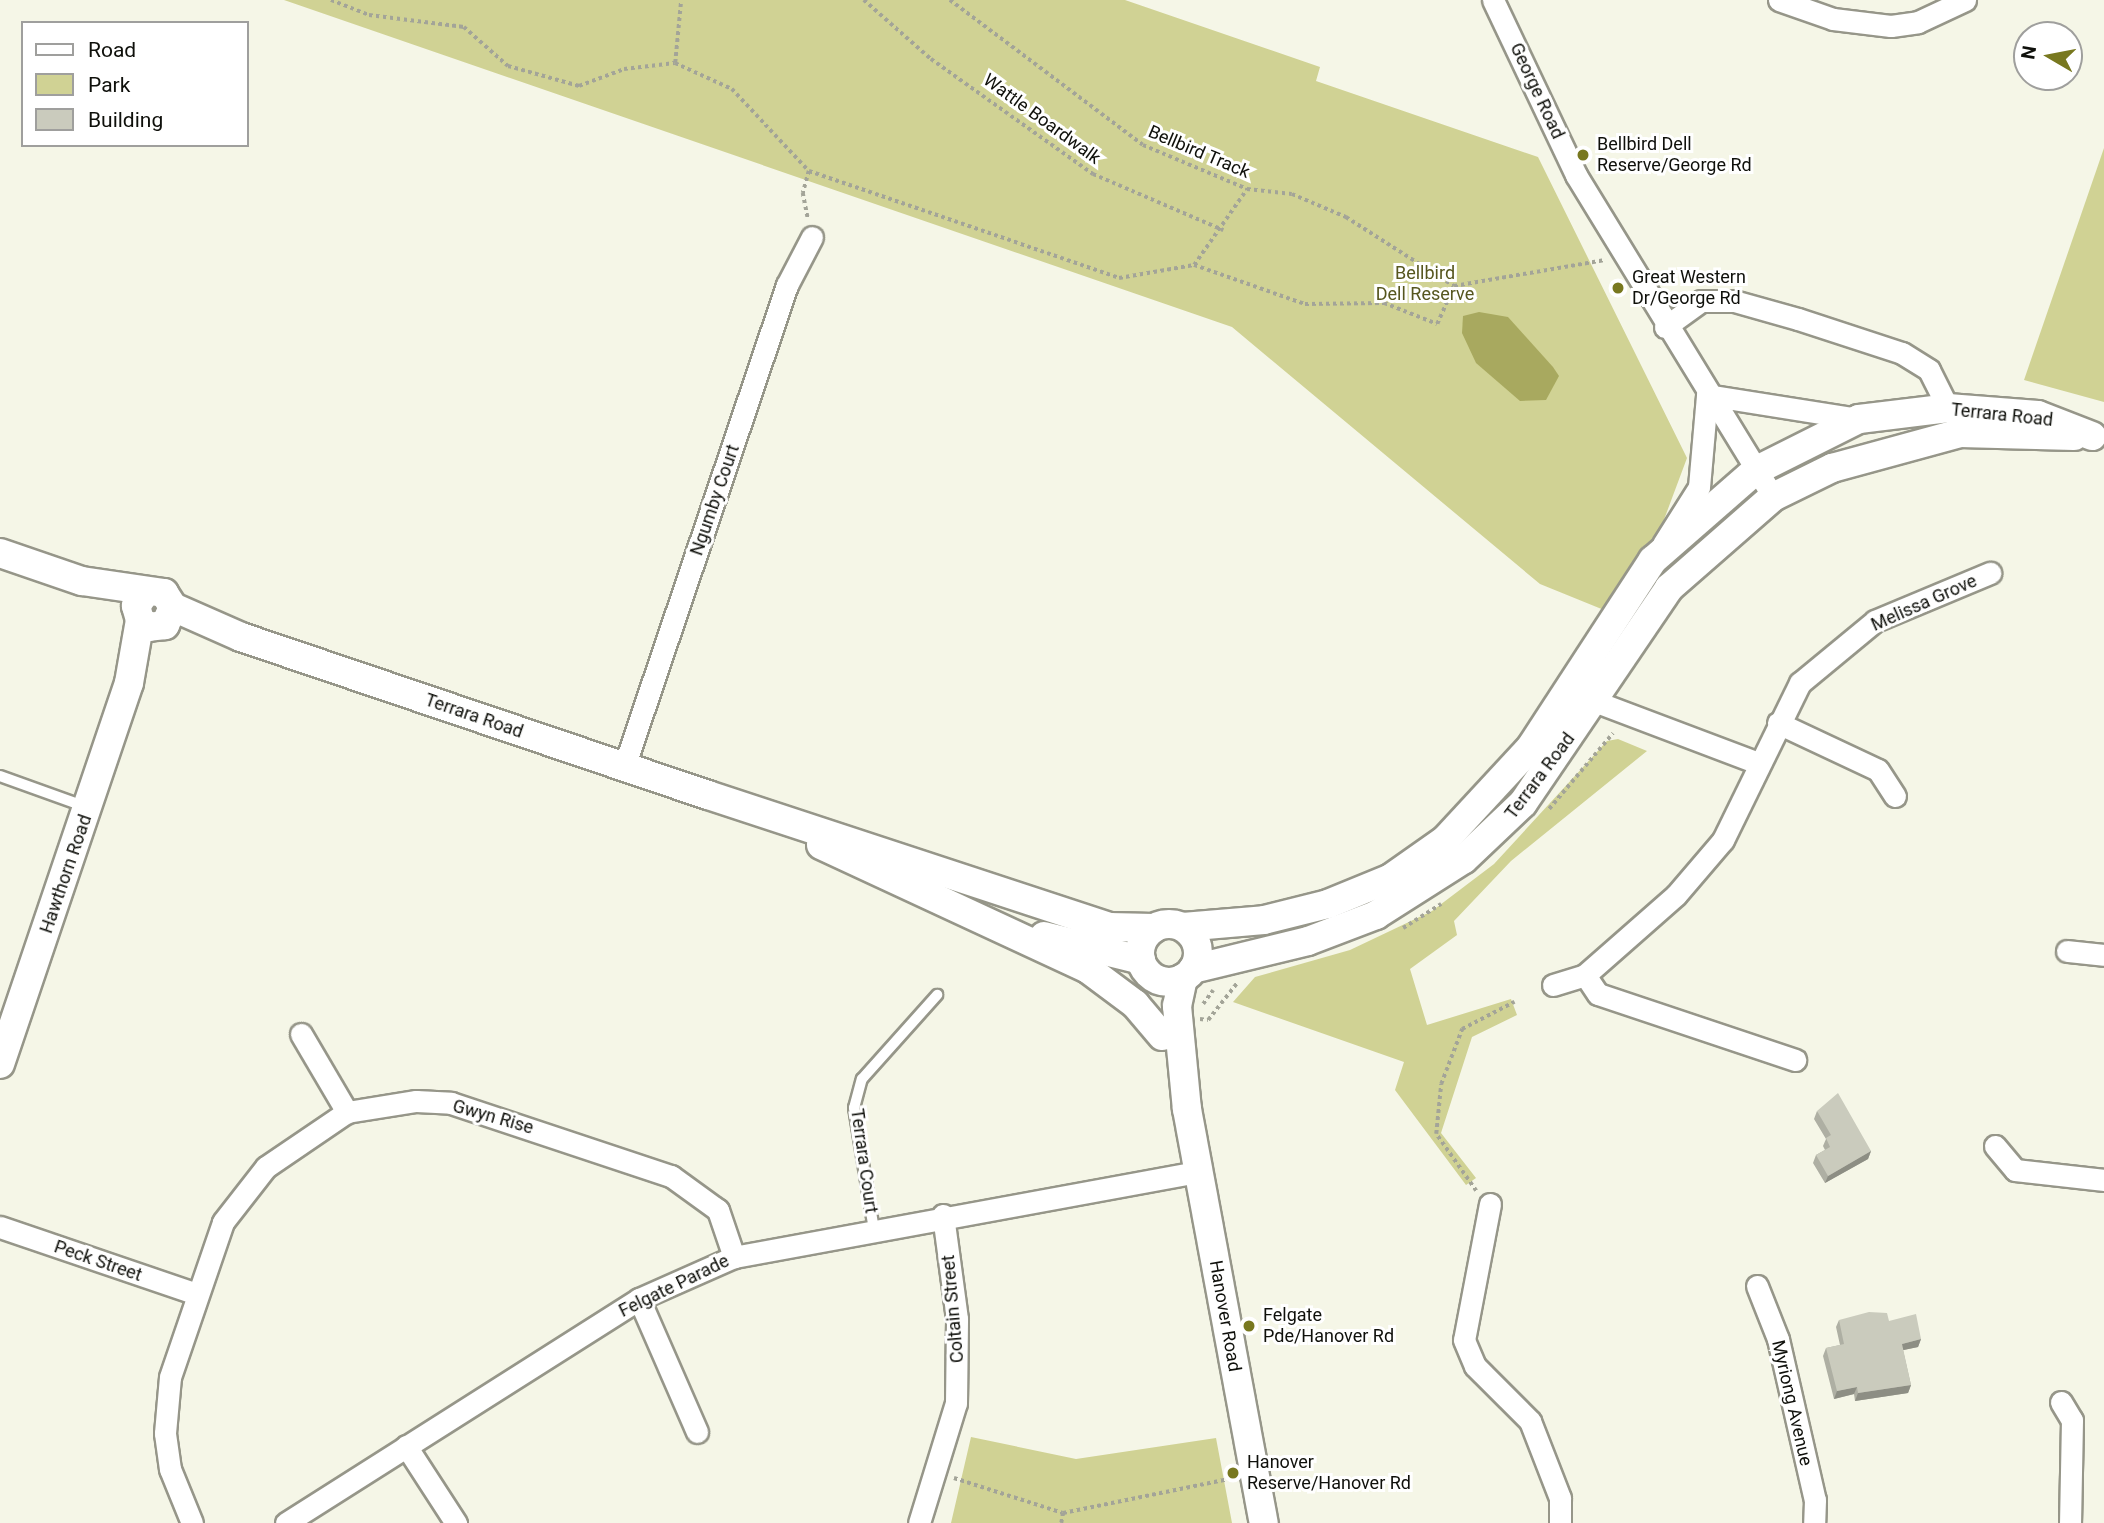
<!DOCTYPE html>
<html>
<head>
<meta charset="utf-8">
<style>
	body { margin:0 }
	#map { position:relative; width:2104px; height:1523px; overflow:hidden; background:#f5f6e7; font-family:Roboto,sans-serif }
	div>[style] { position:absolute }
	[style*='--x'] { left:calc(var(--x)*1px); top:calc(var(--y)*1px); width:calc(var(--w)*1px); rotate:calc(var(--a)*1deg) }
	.green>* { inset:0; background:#d0d294 }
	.water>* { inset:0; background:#a8a95f }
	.path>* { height:3.5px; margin-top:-1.75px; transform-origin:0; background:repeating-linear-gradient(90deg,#a3a498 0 3.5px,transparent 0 7px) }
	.roads { filter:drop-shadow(2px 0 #969689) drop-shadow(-2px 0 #969689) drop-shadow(0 2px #969689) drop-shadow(0 -2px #969689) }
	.lane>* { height:10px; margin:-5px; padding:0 5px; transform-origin:5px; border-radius:5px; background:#fff }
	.street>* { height:21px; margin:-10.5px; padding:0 10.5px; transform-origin:10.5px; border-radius:10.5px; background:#fff }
	.secondary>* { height:28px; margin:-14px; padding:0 14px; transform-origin:14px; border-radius:14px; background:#fff }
	.secondary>.ring { margin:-14px; padding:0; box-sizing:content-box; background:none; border:28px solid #fff; border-radius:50% }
	.wall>* { inset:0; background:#aeafa3 }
	.shaded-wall>* { inset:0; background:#8d8e84 }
	.building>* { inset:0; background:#cacbbd }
	.dots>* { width:19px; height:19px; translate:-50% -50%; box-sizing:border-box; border:4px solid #fff; border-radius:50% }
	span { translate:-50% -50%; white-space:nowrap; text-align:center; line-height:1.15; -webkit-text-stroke:6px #fff; paint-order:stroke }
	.street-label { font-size:18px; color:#0f100b }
	.poi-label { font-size:18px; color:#0f100b }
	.left { translate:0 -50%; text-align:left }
	.park-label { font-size:18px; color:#56561f }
	.legend { position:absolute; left:21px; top:21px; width:228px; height:126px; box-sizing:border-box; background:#fff; border:2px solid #9f9f9d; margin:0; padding:9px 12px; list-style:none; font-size:21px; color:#0f100b }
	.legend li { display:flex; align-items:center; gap:14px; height:35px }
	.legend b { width:35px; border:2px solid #9f9f9d }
	.north { position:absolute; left:2013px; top:21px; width:70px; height:70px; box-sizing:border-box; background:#fff; border:2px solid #9f9f9d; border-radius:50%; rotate:280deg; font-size:19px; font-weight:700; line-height:28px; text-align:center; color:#0f100b }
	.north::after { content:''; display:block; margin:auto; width:24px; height:32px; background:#78781f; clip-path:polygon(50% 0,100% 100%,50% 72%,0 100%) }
</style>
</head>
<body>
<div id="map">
	<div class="green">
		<i style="clip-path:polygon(284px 0,1125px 0,1320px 67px,1316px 81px,1538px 157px,1687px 458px,1656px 541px,1604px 610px,1540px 584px,1232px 327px)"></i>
		<i style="clip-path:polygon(2104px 148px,2104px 402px,2024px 380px)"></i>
		<i style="clip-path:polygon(1618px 739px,1647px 751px,1511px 861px,1454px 921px,1457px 935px,1410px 969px,1427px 1025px,1511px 999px,1517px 1015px,1472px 1037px,1441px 1133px,1476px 1178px,1466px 1185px,1395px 1090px,1404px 1062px,1233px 1002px,1255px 977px,1350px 950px,1432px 911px,1494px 864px,1607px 741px)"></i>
		<i style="clip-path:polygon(971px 1437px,1076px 1459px,1216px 1438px,1232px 1523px,951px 1523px)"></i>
	</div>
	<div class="water">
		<i style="clip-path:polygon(1479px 312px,1508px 317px,1553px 367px,1559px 376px,1546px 400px,1520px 401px,1476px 363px,1462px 333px,1463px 316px)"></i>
	</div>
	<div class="path">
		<i style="--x:331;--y:0;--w:41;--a:21.5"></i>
		<i style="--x:369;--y:15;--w:96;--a:7.2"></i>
		<i style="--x:464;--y:27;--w:59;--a:41.6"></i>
		<i style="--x:508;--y:66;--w:74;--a:15.7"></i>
		<i style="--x:579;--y:86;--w:48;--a:-20.7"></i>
		<i style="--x:624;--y:69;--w:51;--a:-6.7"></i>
		<i style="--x:675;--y:63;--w:63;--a:24.5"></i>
		<i style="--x:732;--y:89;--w:112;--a:46.8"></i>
		<i style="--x:809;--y:171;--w:23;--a:105"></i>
		<i style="--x:803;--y:193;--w:25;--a:79"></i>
		<i style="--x:864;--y:0;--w:89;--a:41.4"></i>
		<i style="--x:931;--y:59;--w:199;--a:35.4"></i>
		<i style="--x:1093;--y:174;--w:142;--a:23.3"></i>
		<i style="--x:950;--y:0;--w:241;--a:36.9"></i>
		<i style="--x:1143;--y:145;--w:113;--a:22.9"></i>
		<i style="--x:1247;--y:189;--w:45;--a:6.3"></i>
		<i style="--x:1292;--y:194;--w:59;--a:23.1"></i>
		<i style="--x:1346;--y:217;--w:128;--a:32.6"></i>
		<i style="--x:1454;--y:286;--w:153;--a:-9.8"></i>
		<i style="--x:675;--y:63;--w:63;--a:-84.6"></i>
		<i style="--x:809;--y:171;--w:328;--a:19"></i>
		<i style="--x:1119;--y:278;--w:76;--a:-9.8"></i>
		<i style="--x:1194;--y:265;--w:93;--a:-55.1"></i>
		<i style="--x:1194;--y:265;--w:118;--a:19.4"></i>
		<i style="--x:1305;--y:304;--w:79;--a:-0.7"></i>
		<i style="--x:1384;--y:303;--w:57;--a:21.6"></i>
		<i style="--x:1437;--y:324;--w:42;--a:-65.9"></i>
		<i style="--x:1549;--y:809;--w:99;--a:-49.9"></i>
		<i style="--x:1403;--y:928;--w:45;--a:-32.3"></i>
		<i style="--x:1203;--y:1004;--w:17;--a:-54"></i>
		<i style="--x:1200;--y:1019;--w:8;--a:7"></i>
		<i style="--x:1208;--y:1020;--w:47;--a:-51.9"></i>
		<i style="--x:1476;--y:1191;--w:70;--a:-125.1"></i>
		<i style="--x:1436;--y:1134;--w:50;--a:-84.3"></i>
		<i style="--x:1441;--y:1084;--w:59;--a:-69.1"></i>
		<i style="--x:1462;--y:1029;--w:59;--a:-27.4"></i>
		<i style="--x:954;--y:1478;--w:114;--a:17.8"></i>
		<i style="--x:1063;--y:1513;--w:168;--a:-11.6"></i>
		<i style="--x:1061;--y:1523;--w:10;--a:-79"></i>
	</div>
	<div class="roads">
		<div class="lane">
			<i style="--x:0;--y:776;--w:91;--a:19.8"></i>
			<i style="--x:874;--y:1230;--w:124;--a:-99.3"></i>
			<i style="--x:854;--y:1108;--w:30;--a:-75"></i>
			<i style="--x:862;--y:1079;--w:113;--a:-48.2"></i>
		</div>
		<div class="street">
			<i style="--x:1493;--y:0;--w:194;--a:64.6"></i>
			<i style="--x:1576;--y:175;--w:377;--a:58.5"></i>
			<i style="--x:1779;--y:0;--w:57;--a:19.4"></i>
			<i style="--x:1833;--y:19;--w:58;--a:6.9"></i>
			<i style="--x:1891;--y:26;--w:27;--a:-8"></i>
			<i style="--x:1918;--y:22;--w:52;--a:-25.1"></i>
			<i style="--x:1665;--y:327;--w:44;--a:-35.8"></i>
			<i style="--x:1701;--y:301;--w:33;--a:0"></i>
			<i style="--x:1734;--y:301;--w:66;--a:15.7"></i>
			<i style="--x:1798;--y:319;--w:109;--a:18.1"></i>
			<i style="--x:1902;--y:353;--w:32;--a:32"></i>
			<i style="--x:1929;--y:370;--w:42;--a:63.4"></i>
			<i style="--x:1707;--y:395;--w:154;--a:9"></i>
			<i style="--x:1663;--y:544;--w:67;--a:-57.7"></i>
			<i style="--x:1699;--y:487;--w:92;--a:-85"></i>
			<i style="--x:1594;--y:701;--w:175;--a:20.7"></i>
			<i style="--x:1778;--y:723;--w:110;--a:25.2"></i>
			<i style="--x:1878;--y:770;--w:31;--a:57"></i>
			<i style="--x:624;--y:767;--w:509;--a:-71.32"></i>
			<i style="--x:787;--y:285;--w:54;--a:-62.5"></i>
			<i style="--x:2067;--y:951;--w:37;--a:6"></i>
			<i style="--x:1585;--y:975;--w:23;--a:56"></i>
			<i style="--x:1598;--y:994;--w:208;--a:18.5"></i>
			<i style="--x:1553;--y:985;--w:34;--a:-17"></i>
			<i style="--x:1585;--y:975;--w:121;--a:-41.3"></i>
			<i style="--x:1676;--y:895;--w:72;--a:-49.5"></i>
			<i style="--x:1723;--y:840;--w:175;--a:-63.9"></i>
			<i style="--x:1800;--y:683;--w:97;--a:-39.6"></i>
			<i style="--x:1875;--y:621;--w:125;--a:-22.7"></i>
			<i style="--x:301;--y:1034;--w:91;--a:59.5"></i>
			<i style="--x:1995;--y:1146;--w:31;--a:50"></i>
			<i style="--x:2015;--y:1170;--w:90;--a:6.4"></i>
			<i style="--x:1490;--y:1204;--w:138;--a:100.8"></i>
			<i style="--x:1464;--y:1340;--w:28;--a:67"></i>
			<i style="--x:1475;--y:1366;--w:78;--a:45"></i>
			<i style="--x:1530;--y:1421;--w:83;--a:68.7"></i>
			<i style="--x:1560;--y:1498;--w:25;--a:90"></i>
			<i style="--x:0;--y:1227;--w:208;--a:18.8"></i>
			<i style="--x:1757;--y:1286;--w:57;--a:68.4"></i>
			<i style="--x:1778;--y:1339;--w:165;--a:77.1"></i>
			<i style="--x:1815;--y:1500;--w:23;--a:92"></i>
			<i style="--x:639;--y:1299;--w:145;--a:66.4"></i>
			<i style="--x:2061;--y:1402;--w:21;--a:59"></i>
			<i style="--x:2072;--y:1420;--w:103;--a:91.1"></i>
			<i style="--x:406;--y:1446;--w:92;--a:57"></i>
			<i style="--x:192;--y:1523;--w:58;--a:-112.2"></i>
			<i style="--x:170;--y:1469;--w:36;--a:-98"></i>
			<i style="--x:165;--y:1433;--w:56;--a:-84.9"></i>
			<i style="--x:170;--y:1377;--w:164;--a:-71.1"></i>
			<i style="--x:223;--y:1222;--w:70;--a:-52"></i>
			<i style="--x:266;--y:1167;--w:98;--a:-34.2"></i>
			<i style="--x:347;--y:1112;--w:70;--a:-9.1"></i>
			<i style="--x:416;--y:1101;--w:35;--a:3"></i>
			<i style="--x:451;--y:1103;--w:232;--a:18.4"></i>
			<i style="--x:671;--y:1176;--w:58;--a:35.9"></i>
			<i style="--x:718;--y:1210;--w:50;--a:71.2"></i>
			<i style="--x:286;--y:1523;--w:418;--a:-32.4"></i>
			<i style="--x:639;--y:1299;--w:104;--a:-23.9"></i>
			<i style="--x:734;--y:1257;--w:472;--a:-10.4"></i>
			<i style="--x:919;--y:1523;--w:126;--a:-72.9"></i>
			<i style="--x:956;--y:1403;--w:84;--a:-89.3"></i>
			<i style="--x:957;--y:1319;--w:105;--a:-97.7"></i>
		</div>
		<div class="secondary">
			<i style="--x:0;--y:553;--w:87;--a:18.9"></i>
			<i style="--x:82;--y:581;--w:83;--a:8.3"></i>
			<i style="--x:164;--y:593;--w:17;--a:57"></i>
			<i style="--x:173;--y:607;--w:20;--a:114"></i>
			<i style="--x:165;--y:625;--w:16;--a:173"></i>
			<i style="--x:149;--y:627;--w:11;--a:-142"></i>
			<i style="--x:140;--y:620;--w:15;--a:-106"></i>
			<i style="--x:136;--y:606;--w:16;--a:-55"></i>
			<i style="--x:173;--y:607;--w:74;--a:23.8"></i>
			<i style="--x:241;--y:637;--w:493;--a:18.7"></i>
			<i style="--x:708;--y:795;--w:422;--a:18.2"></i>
			<i style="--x:1109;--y:927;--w:45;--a:1.3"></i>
			<i style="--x:821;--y:845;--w:294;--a:24.9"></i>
			<i style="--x:1088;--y:969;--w:59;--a:36.7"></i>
			<i style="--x:1135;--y:1004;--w:42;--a:49.8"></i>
			<i class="ring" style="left:1140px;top:924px;width:30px;height:30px"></i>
			<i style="--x:1183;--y:927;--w:81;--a:-4.9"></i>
			<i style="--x:1264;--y:920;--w:66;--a:-14"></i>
			<i style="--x:1328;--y:904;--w:68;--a:-22.4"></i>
			<i style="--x:1391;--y:878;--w:66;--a:-35.1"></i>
			<i style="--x:1445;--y:840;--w:127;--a:-47.2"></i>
			<i style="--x:1531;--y:747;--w:223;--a:-56.9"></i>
			<i style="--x:1653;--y:560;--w:135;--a:-41.1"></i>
			<i style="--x:1755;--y:471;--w:116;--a:-26.6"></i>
			<i style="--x:1859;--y:419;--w:90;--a:-7"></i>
			<i style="--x:1948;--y:408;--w:90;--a:4.4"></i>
			<i style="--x:2038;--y:415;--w:58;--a:21.3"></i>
			<i style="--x:1044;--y:936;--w:100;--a:13.9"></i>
			<i style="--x:1193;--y:969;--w:118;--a:-13.7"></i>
			<i style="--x:1308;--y:941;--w:73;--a:-20.9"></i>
			<i style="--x:1376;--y:915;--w:104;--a:-32.5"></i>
			<i style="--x:1464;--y:859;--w:81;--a:-43.5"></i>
			<i style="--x:1523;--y:803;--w:260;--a:-55.8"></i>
			<i style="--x:1669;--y:588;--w:138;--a:-41.2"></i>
			<i style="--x:1773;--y:497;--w:66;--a:-26.2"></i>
			<i style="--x:1832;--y:468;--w:133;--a:-15.3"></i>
			<i style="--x:1960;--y:433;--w:114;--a:1.5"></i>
			<i style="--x:1183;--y:978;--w:29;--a:102"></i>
			<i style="--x:1177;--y:1006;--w:103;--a:84.5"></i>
			<i style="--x:1187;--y:1109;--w:421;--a:79.5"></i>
			<i style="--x:0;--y:1064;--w:402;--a:-71.3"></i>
			<i style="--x:129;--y:683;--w:64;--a:-80.1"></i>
		</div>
	</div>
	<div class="wall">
		<i style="clip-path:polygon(1817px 1111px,1871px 1151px,1868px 1159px,1825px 1183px,1813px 1163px,1816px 1155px,1825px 1150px,1823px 1146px,1826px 1139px,1814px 1119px)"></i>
		<i style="clip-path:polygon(1839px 1320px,1889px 1321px,1921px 1339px,1918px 1347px,1903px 1350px,1911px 1385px,1908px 1393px,1855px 1401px,1854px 1394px,1834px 1399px,1823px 1356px,1826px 1348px,1840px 1345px,1836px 1327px)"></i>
	</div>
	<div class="shaded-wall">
		<i style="clip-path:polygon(1871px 1151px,1868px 1159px,1825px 1183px,1828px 1176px)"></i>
		<i style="clip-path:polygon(1921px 1339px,1918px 1347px,1899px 1351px,1902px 1344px)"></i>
		<i style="clip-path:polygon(1911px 1385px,1908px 1393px,1855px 1401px,1858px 1393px)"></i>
		<i style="clip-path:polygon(1857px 1387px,1854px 1394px,1834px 1399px,1837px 1391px)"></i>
	</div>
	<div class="building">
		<i style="clip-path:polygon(1838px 1093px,1871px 1151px,1828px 1176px,1816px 1155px,1830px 1147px,1826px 1138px,1831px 1135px,1817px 1111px)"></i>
		<i style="clip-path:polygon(1869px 1312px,1887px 1313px,1889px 1321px,1916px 1314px,1921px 1339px,1902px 1344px,1911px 1385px,1858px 1393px,1857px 1387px,1837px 1391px,1826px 1348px,1844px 1344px,1839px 1320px)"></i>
	</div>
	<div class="dots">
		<i style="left:1583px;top:155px;background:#78781f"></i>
		<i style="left:1618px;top:288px;background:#78781f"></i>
		<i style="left:1249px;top:1326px;background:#78781f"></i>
		<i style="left:1233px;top:1473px;background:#78781f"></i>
	</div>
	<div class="street-label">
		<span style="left:1537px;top:91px;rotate:65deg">George Road</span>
		<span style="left:1042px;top:119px;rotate:36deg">Wattle Boardwalk</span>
		<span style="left:1199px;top:152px;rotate:23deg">Bellbird Track</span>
		<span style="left:2002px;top:415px;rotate:6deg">Terrara Road</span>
		<span style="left:715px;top:500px;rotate:-71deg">Ngumby Court</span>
		<span style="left:1924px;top:603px;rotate:-24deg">Melissa Grove</span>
		<span style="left:474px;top:716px;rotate:19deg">Terrara Road</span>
		<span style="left:1540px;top:776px;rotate:-53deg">Terrara Road</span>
		<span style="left:66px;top:874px;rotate:-71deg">Hawthorn Road</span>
		<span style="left:493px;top:1117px;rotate:16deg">Gwyn Rise</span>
		<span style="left:864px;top:1161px;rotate:82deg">Terrara Court</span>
		<span style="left:98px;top:1261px;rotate:19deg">Peck Street</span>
		<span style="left:674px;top:1286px;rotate:-26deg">Felgate Parade</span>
		<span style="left:953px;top:1309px;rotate:-95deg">Coltain Street</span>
		<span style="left:1225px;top:1316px;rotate:80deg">Hanover Road</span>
		<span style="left:1792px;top:1403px;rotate:77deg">Myriong Avenue</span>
	</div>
	<div class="poi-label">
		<span class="left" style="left:1597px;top:155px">Bellbird Dell<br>Reserve/George Rd</span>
		<span class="left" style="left:1632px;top:288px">Great Western<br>Dr/George Rd</span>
		<span class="left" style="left:1263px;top:1326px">Felgate<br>Pde/Hanover Rd</span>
		<span class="left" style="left:1247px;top:1473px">Hanover<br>Reserve/Hanover Rd</span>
	</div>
	<div class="park-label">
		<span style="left:1425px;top:284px">Bellbird<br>Dell Reserve</span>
	</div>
	<ul class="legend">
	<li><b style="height:9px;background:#fff"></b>Road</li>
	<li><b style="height:19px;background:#d0d294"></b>Park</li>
	<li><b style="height:19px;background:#cacbbd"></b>Building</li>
	</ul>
	<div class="north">N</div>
</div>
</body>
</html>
